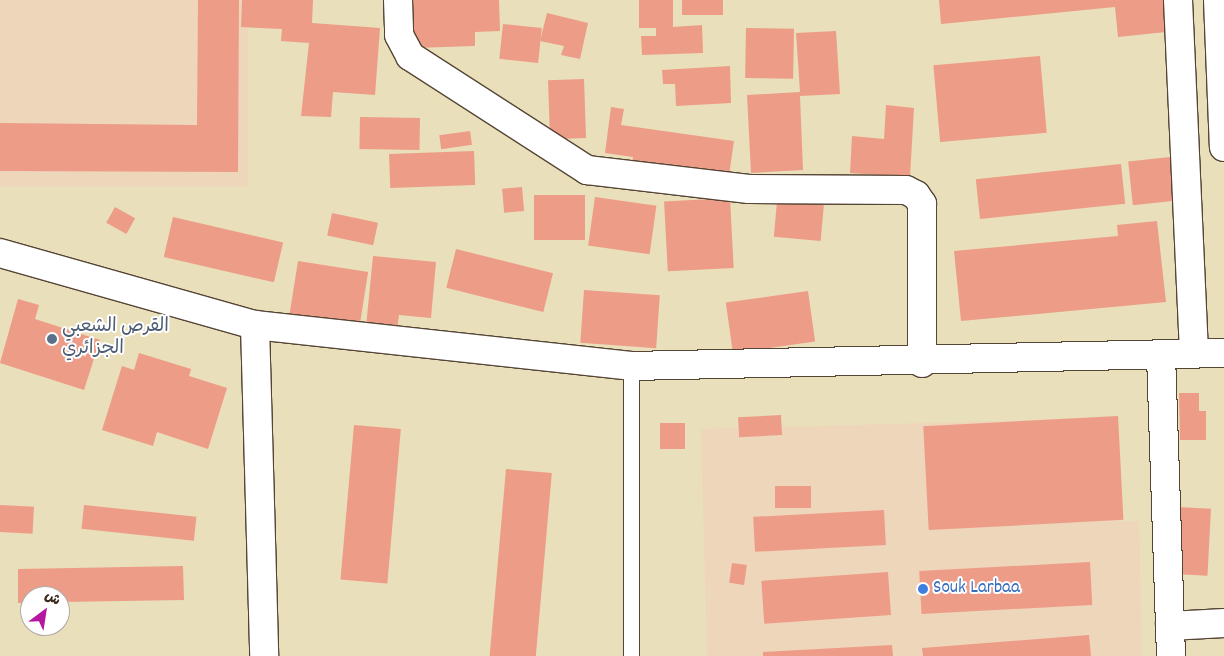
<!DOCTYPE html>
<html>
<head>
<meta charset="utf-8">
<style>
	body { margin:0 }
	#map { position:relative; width:1224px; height:656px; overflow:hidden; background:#e9dfba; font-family:Dekko,"Playpen Sans Arabic",sans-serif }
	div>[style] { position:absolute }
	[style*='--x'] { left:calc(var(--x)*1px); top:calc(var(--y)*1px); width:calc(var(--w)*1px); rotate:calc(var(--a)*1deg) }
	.built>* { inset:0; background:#eed6bb; transform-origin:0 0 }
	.building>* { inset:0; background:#ed9c87; transform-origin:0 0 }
	.roads { filter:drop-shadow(1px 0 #554535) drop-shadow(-1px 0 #554535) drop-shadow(0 1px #554535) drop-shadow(0 -1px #554535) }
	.lane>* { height:15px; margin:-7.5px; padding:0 7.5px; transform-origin:7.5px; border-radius:7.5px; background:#fff }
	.street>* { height:28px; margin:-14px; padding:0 14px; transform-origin:14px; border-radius:14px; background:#fff }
	.primary>* { height:28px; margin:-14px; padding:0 14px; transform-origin:14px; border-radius:14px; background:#fff }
	.dots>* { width:14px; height:14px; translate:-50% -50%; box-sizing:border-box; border:2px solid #fff; border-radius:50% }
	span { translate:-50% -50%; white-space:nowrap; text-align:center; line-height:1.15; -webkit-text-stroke:4px #fff; paint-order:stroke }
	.service-label { font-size:19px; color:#4e5e75 }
	.left { translate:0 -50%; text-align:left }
	.shop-label { font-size:19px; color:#366cbe }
	.north { position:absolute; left:20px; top:586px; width:50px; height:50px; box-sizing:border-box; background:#fff; border:1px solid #b1aaa5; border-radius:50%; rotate:31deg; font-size:14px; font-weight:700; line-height:20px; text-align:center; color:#3b2a1e }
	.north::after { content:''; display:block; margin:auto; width:18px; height:22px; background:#b5179e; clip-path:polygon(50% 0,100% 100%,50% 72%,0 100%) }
</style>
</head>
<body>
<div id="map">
	<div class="built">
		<i style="left:0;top:0;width:248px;height:187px"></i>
		<i style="clip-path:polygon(1117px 418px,1120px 522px,1139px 521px,1142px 656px,707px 656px,701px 429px)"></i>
	</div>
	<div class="building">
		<i style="clip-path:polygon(198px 0,239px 0,238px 172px,0 171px,0 123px,197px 125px)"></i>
		<i style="clip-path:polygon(242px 0,313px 0,312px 23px,380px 28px,375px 95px,333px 92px,331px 117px,301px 116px,309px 43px,281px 41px,282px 29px,241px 27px)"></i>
		<i style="clip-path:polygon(411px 0,499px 0,500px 31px,475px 32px,475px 46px,413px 48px)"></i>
		<i style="clip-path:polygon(639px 0,673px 0,673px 27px,702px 25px,703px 53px,642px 55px,641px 36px,656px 36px,656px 28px,639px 28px)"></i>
		<i style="left:682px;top:0;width:41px;height:15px"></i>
		<i style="clip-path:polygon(939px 0,1163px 0,1166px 32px,1118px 37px,1115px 7px,941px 24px)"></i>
		<i style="clip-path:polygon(547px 13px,588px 23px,580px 59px,561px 55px,564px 46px,540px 41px)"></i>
		<i style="left:503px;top:24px;width:39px;height:35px;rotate:6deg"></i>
		<i style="left:746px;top:28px;width:48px;height:50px;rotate:1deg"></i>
		<i style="clip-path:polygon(836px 31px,840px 94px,800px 96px,803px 170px,751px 173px,747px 95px,800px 92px,796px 33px)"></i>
		<i style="left:1040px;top:56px;width:77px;height:107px;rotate:85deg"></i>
		<i style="clip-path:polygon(730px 66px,731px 103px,676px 106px,675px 84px,663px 84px,662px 70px)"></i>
		<i style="left:584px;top:79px;width:59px;height:36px;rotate:88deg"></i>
		<i style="clip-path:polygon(886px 105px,914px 108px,910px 177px,850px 173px,852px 136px,884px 139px)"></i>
		<i style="clip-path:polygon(611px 107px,624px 109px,621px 125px,734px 141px,728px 182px,631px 168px,633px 157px,605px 153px)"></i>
		<i style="left:360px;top:117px;width:60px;height:32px;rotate:1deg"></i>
		<i style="left:470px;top:131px;width:14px;height:31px;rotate:82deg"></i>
		<i style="left:474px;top:151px;width:34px;height:85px;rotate:88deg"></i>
		<i style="left:1170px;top:157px;width:44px;height:42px;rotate:84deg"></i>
		<i style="left:1121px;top:164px;width:40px;height:146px;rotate:84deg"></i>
		<i style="left:522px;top:187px;width:24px;height:20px;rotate:85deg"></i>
		<i style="left:534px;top:195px;width:51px;height:45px"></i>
		<i style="left:595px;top:197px;width:62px;height:49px;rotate:8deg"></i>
		<i style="left:730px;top:198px;width:70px;height:66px;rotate:87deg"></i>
		<i style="left:777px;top:201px;width:47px;height:36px;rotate:5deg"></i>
		<i style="left:115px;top:207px;width:23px;height:18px;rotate:29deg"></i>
		<i style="left:332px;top:213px;width:47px;height:23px;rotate:12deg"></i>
		<i style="left:173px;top:217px;width:113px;height:41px;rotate:13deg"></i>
		<i style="clip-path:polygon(1157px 221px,1166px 302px,961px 321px,954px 251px,1118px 236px,1117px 225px)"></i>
		<i style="left:456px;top:249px;width:100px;height:40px;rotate:14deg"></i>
		<i style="clip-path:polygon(373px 256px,436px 262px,431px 318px,399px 315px,397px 330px,366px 327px)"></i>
		<i style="left:298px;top:261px;width:71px;height:54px;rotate:9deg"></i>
		<i style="left:584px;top:290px;width:76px;height:53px;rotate:4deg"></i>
		<i style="left:808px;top:291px;width:51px;height:83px;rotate:82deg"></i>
		<i style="clip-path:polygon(18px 299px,39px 305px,35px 319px,100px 340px,84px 390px,0 363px)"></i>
		<i style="clip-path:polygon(139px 353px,191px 369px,189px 376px,227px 388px,208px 449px,157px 432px,153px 446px,102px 430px,122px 366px,134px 370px)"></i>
		<i style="clip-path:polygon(1179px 393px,1199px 393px,1199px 411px,1206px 411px,1206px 440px,1180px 440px)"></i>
		<i style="left:781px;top:415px;width:20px;height:43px;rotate:87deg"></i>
		<i style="left:1118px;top:416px;width:104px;height:195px;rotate:87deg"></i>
		<i style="left:685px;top:423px;width:26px;height:25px;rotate:90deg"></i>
		<i style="left:354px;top:425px;width:47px;height:155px;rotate:5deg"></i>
		<i style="left:506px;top:469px;width:46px;height:188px;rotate:5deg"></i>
		<i style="left:775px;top:486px;width:36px;height:22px"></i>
		<i style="left:0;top:505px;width:34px;height:27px;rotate:3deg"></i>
		<i style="left:84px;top:505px;width:113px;height:24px;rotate:6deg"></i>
		<i style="left:1178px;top:507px;width:33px;height:67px;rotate:3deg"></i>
		<i style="left:884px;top:510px;width:35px;height:131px;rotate:87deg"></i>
		<i style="left:1090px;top:562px;width:43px;height:171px;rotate:87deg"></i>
		<i style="left:732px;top:563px;width:15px;height:20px;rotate:8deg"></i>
		<i style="clip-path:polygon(183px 566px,184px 600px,60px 602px,60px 596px,30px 596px,30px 603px,18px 603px,18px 569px)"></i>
		<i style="left:888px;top:572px;width:43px;height:127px;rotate:86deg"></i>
		<i style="clip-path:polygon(1089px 635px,1091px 656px,923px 656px,922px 648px)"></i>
		<i style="clip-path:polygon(892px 645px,893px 656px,763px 656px,763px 652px)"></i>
	</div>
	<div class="roads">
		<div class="lane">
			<i style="--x:631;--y:656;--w:290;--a:-90"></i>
		</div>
		<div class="street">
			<i style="--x:398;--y:0;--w:35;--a:88"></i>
			<i style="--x:399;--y:35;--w:24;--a:62"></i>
			<i style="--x:410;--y:56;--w:211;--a:32.8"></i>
			<i style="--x:587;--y:170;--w:163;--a:6.7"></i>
			<i style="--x:749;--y:189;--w:157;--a:0.4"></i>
			<i style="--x:906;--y:190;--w:11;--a:27"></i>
			<i style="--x:916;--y:195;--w:11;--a:56"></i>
			<i style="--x:922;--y:204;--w:159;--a:90"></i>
			<i style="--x:1178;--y:0;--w:354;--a:87.4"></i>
			<i style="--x:1218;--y:0;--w:147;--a:87.7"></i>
			<i style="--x:255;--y:325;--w:331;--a:88.4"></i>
			<i style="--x:1161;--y:355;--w:301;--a:88.1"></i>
			<i style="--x:1170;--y:626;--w:54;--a:-3.2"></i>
		</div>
		<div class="primary">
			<i style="--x:0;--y:253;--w:265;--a:15.8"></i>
			<i style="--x:255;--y:325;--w:378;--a:6.2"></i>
			<i style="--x:631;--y:366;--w:593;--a:-1.26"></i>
		</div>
	</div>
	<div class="dots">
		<i style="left:52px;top:339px;background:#5c6f8a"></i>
		<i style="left:923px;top:589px;background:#3f7fe0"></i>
	</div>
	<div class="service-label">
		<span class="left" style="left:62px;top:339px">القرص الشعبي<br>الجزائري</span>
	</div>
	<div class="shop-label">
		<span class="left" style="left:933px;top:589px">Souk Larbaa</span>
	</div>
	<div class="north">ش</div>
</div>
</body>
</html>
